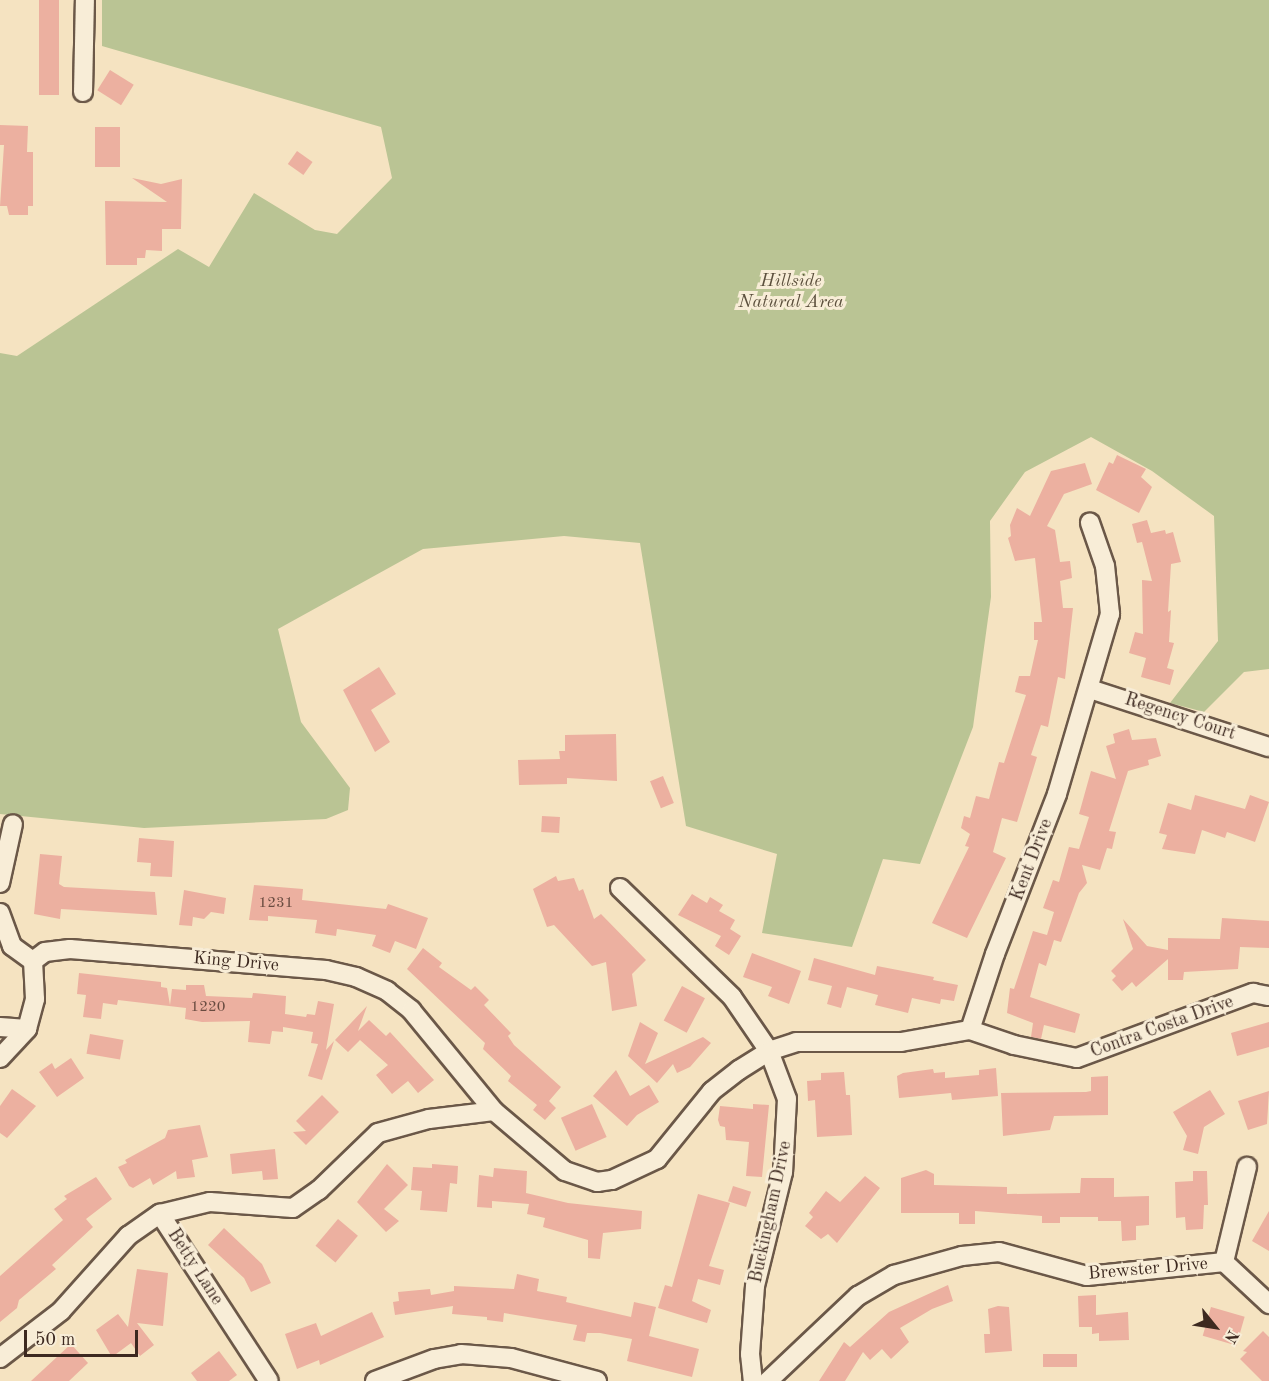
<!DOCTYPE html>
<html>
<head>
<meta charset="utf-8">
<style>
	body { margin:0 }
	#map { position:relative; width:1269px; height:1381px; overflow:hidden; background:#f5e3c1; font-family:"Old Standard TT",serif }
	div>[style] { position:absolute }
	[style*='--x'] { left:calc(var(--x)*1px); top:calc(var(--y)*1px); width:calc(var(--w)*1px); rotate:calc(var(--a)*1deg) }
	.green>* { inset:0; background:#bac494 }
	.building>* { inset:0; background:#ecb0a0; transform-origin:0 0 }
	.roads { filter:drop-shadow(2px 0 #6b5848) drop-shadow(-2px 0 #6b5848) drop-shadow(0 2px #6b5848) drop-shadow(0 -2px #6b5848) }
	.minor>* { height:18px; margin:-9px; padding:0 9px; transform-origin:9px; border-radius:9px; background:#f8edd7 }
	span { translate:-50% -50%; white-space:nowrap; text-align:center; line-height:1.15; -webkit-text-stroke:6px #f8edd7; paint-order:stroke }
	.number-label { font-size:15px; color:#694b40 }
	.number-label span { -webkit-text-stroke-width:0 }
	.park-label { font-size:18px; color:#5c503d; font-style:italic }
	.street-label { font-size:18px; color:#3d2920 }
	.north { position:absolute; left:1185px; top:1297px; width:60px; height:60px; -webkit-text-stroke:4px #f8edd7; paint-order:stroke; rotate:120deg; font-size:16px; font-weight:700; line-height:24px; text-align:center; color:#3d2920 }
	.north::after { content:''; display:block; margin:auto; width:21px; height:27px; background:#3d2920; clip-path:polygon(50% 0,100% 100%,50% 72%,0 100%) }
	.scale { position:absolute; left:24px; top:1330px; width:114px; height:27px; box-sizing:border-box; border:3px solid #3d2920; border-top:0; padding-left:8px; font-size:18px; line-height:21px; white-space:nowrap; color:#3d2920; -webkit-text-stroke:4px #f8edd7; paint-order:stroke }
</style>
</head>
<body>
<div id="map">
	<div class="green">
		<i style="clip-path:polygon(102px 0,1269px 0,1269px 669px,1244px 672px,1204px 712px,1170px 703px,1218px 641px,1214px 516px,1152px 471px,1091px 437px,1025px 472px,990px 521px,991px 597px,973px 727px,920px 864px,883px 859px,852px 947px,762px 933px,777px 854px,686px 826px,640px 543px,564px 536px,423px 549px,278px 629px,301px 722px,350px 788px,348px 810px,326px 819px,144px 828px,0 814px,0 353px,17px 356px,178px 249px,209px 267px,254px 193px,315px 230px,337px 234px,392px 178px,381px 127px,102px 46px)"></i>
	</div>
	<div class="building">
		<i style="left:39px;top:0;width:20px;height:95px"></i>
		<i style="left:110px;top:70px;width:28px;height:24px;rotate:32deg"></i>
		<i style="clip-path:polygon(0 125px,28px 126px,27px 152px,33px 152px,33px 206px,28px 206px,28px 215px,9px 215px,7px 206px,0 206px,4px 145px,0 145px)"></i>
		<i style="left:95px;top:127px;width:25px;height:40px"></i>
		<i style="left:297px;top:151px;width:19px;height:16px;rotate:35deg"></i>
		<i style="clip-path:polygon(132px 178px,161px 184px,182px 179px,181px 229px,162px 229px,162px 251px,146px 250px,145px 258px,137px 258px,137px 265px,106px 265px,105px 201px,167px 202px)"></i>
		<i style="clip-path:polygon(1117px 455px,1146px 469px,1141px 477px,1152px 487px,1139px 513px,1096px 490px,1109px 462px,1113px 464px)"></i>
		<i style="clip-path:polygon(1085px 463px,1092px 484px,1064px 494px,1047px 526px,1055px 530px,1060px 562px,1070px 561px,1072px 578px,1060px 581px,1063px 608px,1073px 608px,1065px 679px,1058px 677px,1048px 727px,1041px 725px,1031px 755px,1037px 757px,1017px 822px,1002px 818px,993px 852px,1006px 858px,967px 938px,932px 923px,969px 847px,965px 846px,970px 834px,961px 828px,964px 816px,970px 818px,976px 796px,989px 799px,999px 762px,1004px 763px,1026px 695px,1015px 692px,1019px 676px,1030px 676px,1038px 640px,1034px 640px,1034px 622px,1042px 622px,1035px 558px,1015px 561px,1008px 538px,1011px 536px,1010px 525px,1017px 508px,1030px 516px,1051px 471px)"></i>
		<i style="clip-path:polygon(1147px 520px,1151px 533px,1165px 530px,1166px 534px,1173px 532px,1181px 562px,1171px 564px,1168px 612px,1171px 610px,1169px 642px,1174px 643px,1167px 668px,1174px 670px,1170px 685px,1141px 677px,1146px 658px,1129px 653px,1135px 632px,1143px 634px,1142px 580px,1152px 581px,1142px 542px,1137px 543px,1132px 524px)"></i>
		<i style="clip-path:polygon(379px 667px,396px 694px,371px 710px,390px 742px,375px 752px,343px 690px)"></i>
		<i style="clip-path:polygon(1129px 729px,1132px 740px,1156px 738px,1161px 756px,1148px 760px,1149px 765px,1128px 771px,1109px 831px,1116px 832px,1112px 849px,1107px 848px,1100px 870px,1082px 865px,1087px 883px,1079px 893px,1061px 942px,1054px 940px,1046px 966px,1039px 963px,1030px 997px,1080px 1014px,1075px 1033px,1044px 1025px,1041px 1039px,1031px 1037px,1033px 1023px,1007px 1013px,1010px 988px,1014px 989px,1033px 931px,1047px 935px,1054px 912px,1043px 908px,1053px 880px,1059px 882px,1069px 847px,1079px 849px,1089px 817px,1079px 814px,1091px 771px,1116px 779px,1106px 746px,1115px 743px,1113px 734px)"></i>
		<i style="clip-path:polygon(616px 734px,617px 781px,567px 778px,567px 784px,519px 785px,518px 760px,560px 759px,559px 751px,565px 751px,565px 735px)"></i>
		<i style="left:663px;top:776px;width:29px;height:14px;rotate:68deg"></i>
		<i style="clip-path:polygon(1195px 795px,1245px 809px,1250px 795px,1269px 802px,1255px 842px,1227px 832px,1225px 838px,1202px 830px,1195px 854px,1162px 849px,1167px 835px,1159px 833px,1168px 803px,1191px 810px)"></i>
		<i style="left:542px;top:816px;width:18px;height:16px;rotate:3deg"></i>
		<i style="clip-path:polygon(139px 838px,174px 841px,172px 877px,150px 876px,151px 863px,137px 862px)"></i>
		<i style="clip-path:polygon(40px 854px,62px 856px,59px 884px,64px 887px,155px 892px,157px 915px,61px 909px,60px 919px,34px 914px)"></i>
		<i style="clip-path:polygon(556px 876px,558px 881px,574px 878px,579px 891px,583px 889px,594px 919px,601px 914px,646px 960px,632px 974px,637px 1006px,612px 1011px,606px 962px,592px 966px,554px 925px,547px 927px,533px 889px)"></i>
		<i style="clip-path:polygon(254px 885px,303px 889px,302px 900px,386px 909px,388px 904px,428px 918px,416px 949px,395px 941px,390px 953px,372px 946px,376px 935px,337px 929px,336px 936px,315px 933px,317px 920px,268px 916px,268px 921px,249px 920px)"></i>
		<i style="clip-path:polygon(184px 890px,226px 898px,224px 914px,211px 912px,204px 919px,193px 917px,192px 926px,179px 925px)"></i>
		<i style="clip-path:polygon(692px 894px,707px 903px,710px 897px,723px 905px,719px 911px,735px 920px,730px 929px,741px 936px,729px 955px,715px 946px,721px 936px,678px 915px)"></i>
		<i style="clip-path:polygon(1222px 918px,1269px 921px,1269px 948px,1240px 947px,1238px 969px,1184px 972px,1183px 980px,1168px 980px,1168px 959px,1136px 987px,1132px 982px,1122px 991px,1112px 980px,1116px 976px,1111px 971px,1133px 949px,1123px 919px,1147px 946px,1168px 950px,1168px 938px,1220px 939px)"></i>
		<i style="clip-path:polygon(423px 948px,442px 963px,439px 967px,471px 990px,475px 986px,489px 1000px,484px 1005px,511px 1033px,508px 1036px,514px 1045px,561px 1087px,549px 1101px,556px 1108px,545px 1120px,533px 1110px,537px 1105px,508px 1081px,511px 1076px,483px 1049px,485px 1043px,407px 969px)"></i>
		<i style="clip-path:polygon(752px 953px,801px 971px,789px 1004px,768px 996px,772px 987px,743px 977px)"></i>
		<i style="clip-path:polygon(814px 958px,875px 975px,877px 966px,934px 977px,933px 980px,958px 985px,954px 1001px,941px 999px,940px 1004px,912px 998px,908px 1013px,875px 1005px,878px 995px,847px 987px,841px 1008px,827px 1004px,832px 986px,808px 980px)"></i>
		<i style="clip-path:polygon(79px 973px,161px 982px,161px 987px,167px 988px,170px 1005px,172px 989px,186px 990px,186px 985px,204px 985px,206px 996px,252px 998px,253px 993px,286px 996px,285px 1014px,306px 1017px,307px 1014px,315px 1015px,318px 1001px,334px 1004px,326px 1050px,334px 1041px,322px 1080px,308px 1076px,318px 1044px,311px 1043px,313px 1032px,283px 1027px,283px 1032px,272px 1031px,270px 1044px,248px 1042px,250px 1021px,202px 1022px,185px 1019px,186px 1008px,118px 1000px,117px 1005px,103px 1003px,101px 1019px,83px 1017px,86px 995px,77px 994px)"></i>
		<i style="left:682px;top:986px;width:26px;height:39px;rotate:28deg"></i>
		<i style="clip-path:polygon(367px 1006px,358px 1031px,369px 1020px,386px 1036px,390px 1032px,434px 1080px,418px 1093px,408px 1081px,392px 1094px,376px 1075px,388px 1065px,360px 1040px,348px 1052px,335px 1040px)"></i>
		<i style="clip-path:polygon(640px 1022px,658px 1033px,645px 1064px,703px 1037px,711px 1043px,690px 1067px,677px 1073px,673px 1064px,657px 1083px,628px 1056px)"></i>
		<i style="clip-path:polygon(1269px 1022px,1269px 1047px,1237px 1056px,1231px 1033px)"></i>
		<i style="left:90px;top:1034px;width:34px;height:20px;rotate:10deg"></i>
		<i style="clip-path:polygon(71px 1058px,84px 1078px,57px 1097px,39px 1072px,52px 1063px,55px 1069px)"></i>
		<i style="clip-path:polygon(996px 1068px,998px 1096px,952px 1100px,951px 1093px,899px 1098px,897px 1076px,903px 1073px,933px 1069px,934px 1073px,945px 1072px,945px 1078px,979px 1075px,979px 1070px)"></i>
		<i style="clip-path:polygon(616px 1070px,630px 1096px,649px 1085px,659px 1102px,637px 1115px,627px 1126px,593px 1096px)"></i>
		<i style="clip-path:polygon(844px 1072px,846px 1095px,850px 1095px,852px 1135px,817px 1137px,815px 1100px,808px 1101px,807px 1081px,821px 1080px,821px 1073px)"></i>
		<i style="clip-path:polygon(1108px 1076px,1108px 1115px,1054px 1116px,1050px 1130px,1003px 1136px,1001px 1093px,1086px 1092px,1091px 1091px,1091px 1077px)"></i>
		<i style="clip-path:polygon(12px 1089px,36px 1106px,7px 1138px,0 1133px,0 1106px)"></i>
		<i style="clip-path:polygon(1210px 1090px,1225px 1114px,1204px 1127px,1198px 1154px,1183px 1150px,1187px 1136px,1173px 1112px)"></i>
		<i style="clip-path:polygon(1269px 1091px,1267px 1124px,1248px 1130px,1238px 1101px)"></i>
		<i style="clip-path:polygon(322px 1095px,339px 1112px,306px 1145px,293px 1132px,306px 1131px,296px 1121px)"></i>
		<i style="left:592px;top:1104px;width:36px;height:34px;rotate:66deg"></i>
		<i style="clip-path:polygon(753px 1104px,769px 1105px,762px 1177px,746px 1176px,749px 1142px,726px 1140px,725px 1127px,720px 1126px,718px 1120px,720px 1106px,753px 1109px)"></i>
		<i style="clip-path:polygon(200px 1125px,208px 1157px,192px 1160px,195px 1177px,177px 1179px,176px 1171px,153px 1185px,150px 1178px,133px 1188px,129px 1186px,118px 1167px,127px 1163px,125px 1160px,165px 1138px,168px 1130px)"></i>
		<i style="clip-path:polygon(275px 1149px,278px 1179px,263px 1180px,262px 1171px,232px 1174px,230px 1154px)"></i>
		<i style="clip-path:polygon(387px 1164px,408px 1185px,384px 1209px,399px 1221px,386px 1232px,357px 1202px)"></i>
		<i style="clip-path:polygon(432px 1164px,458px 1166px,457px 1184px,450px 1183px,447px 1212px,420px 1210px,422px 1191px,411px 1190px,413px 1167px,432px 1168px)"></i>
		<i style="clip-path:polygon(494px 1168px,527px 1171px,526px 1193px,568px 1203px,642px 1211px,641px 1229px,603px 1233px,600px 1259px,588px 1258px,588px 1240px,543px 1227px,545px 1218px,527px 1214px,529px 1204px,492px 1201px,492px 1208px,477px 1207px,479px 1175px,493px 1177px)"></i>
		<i style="clip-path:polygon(926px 1170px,934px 1174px,934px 1185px,1007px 1187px,1007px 1194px,1080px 1193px,1081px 1178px,1114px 1178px,1114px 1197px,1149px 1196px,1149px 1225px,1136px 1226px,1136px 1240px,1122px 1241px,1121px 1221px,1098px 1221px,1098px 1217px,1060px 1217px,1060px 1223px,1042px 1223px,1042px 1216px,975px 1211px,975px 1224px,959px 1224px,959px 1213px,901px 1213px,901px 1178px)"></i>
		<i style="clip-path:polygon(1193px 1171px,1207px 1171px,1208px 1205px,1204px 1205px,1203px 1229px,1186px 1230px,1185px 1217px,1176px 1218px,1175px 1182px,1193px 1181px)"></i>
		<i style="clip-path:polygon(865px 1176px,880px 1188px,837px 1243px,828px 1234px,821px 1239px,805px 1226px,813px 1217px,809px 1213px,826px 1191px,840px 1202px)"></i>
		<i style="clip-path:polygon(96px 1177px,112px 1199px,86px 1219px,93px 1227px,52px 1265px,56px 1269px,19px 1300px,17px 1308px,0 1322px,0 1276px,63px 1220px,54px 1209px,67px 1199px,64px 1196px)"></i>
		<i style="left:733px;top:1186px;width:19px;height:16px;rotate:18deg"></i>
		<i style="clip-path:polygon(698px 1194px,730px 1203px,709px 1266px,724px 1270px,720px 1285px,698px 1279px,692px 1301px,711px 1310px,707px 1323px,658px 1308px,665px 1285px,672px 1287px)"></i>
		<i style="clip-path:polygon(1269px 1211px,1269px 1251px,1252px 1241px)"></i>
		<i style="left:338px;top:1219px;width:26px;height:35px;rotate:40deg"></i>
		<i style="clip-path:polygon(224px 1228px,262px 1264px,271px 1283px,251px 1292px,244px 1278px,208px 1245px)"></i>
		<i style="clip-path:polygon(137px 1269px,168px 1273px,163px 1326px,137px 1323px,154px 1345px,140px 1356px,131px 1343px,112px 1357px,96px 1330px,118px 1314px,128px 1327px)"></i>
		<i style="clip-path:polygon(517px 1274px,539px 1279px,537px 1291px,567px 1297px,566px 1302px,631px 1317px,634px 1302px,656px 1307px,649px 1336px,699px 1349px,692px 1377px,627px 1361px,632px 1339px,600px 1333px,587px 1333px,585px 1342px,573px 1340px,577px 1325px,504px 1313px,503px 1322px,487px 1320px,487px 1317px,452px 1314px,453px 1306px,395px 1315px,393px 1302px,399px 1301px,398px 1292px,430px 1289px,431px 1295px,454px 1291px,454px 1286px,514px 1289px)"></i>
		<i style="clip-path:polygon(948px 1285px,953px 1301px,932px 1309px,900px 1328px,909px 1342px,891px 1359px,882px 1349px,870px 1360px,863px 1352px,845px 1381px,819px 1381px,844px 1342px,850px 1347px,889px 1312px)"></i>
		<i style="clip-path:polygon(1096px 1295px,1096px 1315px,1128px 1312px,1129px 1340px,1099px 1341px,1099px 1333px,1092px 1334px,1092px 1327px,1079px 1327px,1078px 1296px)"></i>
		<i style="clip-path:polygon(998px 1306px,1009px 1307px,1012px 1351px,985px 1353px,984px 1334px,990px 1334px,988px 1309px)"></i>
		<i style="left:1211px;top:1307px;width:35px;height:30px;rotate:16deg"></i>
		<i style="clip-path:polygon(372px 1312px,384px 1337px,320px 1365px,319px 1360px,297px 1369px,285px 1334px,316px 1323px,321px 1336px)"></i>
		<i style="clip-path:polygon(1263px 1331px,1269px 1337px,1269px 1381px,1262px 1381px,1240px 1359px,1247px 1352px,1243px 1351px)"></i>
		<i style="clip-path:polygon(71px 1344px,88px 1363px,69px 1381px,31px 1381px)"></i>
		<i style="clip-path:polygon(219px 1351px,237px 1375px,229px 1381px,197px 1381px,191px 1373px)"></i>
		<i style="left:1077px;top:1354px;width:13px;height:34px;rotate:90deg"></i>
	</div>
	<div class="roads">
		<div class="minor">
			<i style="--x:83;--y:92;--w:92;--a:-88.8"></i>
			<i style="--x:1090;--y:689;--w:188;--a:18"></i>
			<i style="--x:0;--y:883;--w:60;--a:-77.6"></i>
			<i style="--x:620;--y:888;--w:156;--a:44.2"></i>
			<i style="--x:732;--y:997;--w:65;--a:55.6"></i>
			<i style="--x:769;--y:1051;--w:51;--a:69.4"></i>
			<i style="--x:787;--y:1099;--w:73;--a:93.1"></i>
			<i style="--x:783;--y:1172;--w:117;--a:103.8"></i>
			<i style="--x:755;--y:1286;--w:68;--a:94.2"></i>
			<i style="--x:750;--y:1354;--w:27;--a:84"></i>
			<i style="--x:0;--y:913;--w:35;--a:70"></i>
			<i style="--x:12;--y:946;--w:26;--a:36"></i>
			<i style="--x:33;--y:961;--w:15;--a:-37"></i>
			<i style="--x:45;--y:952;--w:25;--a:-7"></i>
			<i style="--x:70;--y:949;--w:257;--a:4.7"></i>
			<i style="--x:326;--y:970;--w:31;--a:13"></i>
			<i style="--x:356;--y:977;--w:34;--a:24"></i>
			<i style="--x:387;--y:991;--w:31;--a:38"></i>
			<i style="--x:411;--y:1010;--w:131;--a:50.6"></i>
			<i style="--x:0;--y:1027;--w:27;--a:4"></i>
			<i style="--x:970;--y:1030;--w:80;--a:-71.8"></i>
			<i style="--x:995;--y:954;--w:172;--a:-68.8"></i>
			<i style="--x:1057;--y:794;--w:188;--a:-73.6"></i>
			<i style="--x:1110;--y:614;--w:48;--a:-95.9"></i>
			<i style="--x:1105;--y:566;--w:46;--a:-109.2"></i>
			<i style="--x:0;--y:1058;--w:40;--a:-47"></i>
			<i style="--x:27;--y:1029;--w:31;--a:-75"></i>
			<i style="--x:35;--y:999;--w:38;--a:-93"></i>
			<i style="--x:160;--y:1214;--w:199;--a:56.9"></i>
			<i style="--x:1224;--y:1262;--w:98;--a:-76.4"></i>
			<i style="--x:0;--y:1358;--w:77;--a:-37.6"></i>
			<i style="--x:61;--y:1311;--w:101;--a:-48.2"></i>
			<i style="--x:128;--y:1236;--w:39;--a:-35"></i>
			<i style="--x:160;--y:1214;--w:51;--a:-13.5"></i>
			<i style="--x:210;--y:1202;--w:83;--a:4.1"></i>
			<i style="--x:293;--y:1208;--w:32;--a:-35"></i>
			<i style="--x:319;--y:1190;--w:82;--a:-44"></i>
			<i style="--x:378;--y:1133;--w:53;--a:-15.4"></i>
			<i style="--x:429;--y:1119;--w:65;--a:-7"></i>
			<i style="--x:494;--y:1111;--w:93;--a:40.2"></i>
			<i style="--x:565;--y:1171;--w:34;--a:19"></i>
			<i style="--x:597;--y:1182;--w:15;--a:-8"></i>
			<i style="--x:612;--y:1180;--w:50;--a:-25"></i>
			<i style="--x:657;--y:1159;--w:87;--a:-51"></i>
			<i style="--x:712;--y:1091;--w:34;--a:-38"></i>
			<i style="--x:739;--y:1070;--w:36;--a:-32"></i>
			<i style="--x:769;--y:1051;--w:28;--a:-18"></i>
			<i style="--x:796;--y:1042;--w:105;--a:0"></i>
			<i style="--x:901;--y:1042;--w:70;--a:-9.9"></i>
			<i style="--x:970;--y:1030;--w:46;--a:18.8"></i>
			<i style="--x:1014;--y:1045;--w:64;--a:11.7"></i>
			<i style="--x:1077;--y:1058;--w:188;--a:-20.3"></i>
			<i style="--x:1253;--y:993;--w:16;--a:11"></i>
			<i style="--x:375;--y:1381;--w:63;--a:-20.4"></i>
			<i style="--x:434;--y:1359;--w:27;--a:-10"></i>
			<i style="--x:461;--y:1354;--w:50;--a:4.6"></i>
			<i style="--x:511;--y:1358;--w:89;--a:15"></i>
			<i style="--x:768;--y:1381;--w:124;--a:-43.4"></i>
			<i style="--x:858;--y:1296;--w:42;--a:-30.3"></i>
			<i style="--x:894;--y:1275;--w:71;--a:-15.6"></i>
			<i style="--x:962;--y:1256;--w:37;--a:-6"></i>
			<i style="--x:999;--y:1252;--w:91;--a:15.3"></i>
			<i style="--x:1087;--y:1276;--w:138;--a:-5.8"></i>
			<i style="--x:1224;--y:1262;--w:62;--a:43"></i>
		</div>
	</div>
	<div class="number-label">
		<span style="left:276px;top:904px">1231</span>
		<span style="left:208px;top:1008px">1220</span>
	</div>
	<div class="park-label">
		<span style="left:791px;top:292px">Hillside<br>Natural Area</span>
	</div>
	<div class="street-label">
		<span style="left:1180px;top:717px;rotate:18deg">Regency Court</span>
		<span style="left:1032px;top:860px;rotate:-69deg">Kent Drive</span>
		<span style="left:236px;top:962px;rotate:5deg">King Drive</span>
		<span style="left:1162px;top:1027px;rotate:-20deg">Contra Costa Drive</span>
		<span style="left:771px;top:1212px;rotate:-78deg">Buckingham Drive</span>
		<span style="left:195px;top:1267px;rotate:57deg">Betty Lane</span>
		<span style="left:1148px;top:1269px;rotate:-5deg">Brewster Drive</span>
	</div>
	<div class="north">N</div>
	<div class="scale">50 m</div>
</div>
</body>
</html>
